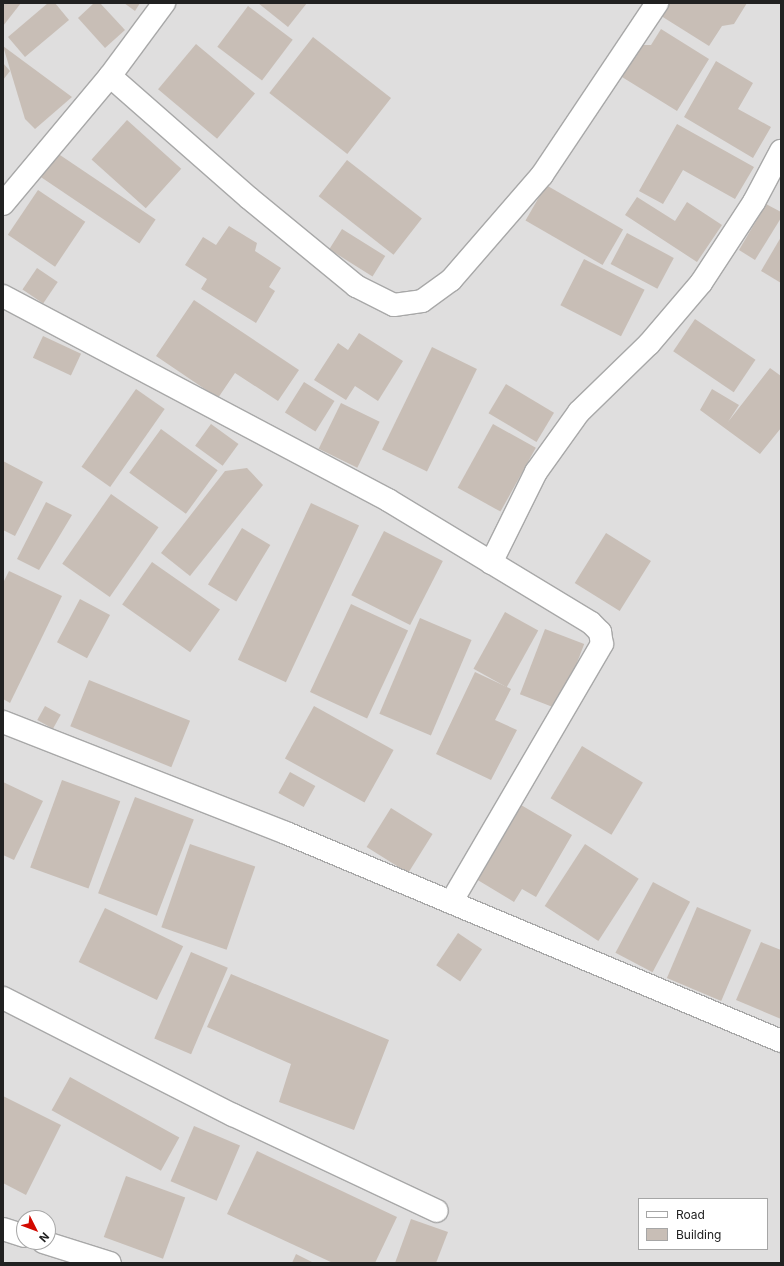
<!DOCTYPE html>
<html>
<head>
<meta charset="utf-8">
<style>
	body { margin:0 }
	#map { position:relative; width:784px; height:1266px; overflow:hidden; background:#f2efe7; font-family:Inter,sans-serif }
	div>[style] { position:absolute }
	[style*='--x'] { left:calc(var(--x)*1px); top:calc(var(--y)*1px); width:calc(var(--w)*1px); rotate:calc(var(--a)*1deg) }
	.residential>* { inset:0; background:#dfdede }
	.building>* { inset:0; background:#c8beb6; transform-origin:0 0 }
	.roads { filter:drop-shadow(1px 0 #a8a8a8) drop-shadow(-1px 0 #a8a8a8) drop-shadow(0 1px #a8a8a8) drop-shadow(0 -1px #a8a8a8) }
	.minor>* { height:22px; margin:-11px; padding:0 11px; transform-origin:11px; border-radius:11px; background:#fff }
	span { translate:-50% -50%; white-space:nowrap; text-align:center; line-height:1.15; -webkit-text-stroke:3.5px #fff; paint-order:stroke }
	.frame { position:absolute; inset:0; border:4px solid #212121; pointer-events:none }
	.legend { position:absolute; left:638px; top:1198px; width:130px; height:52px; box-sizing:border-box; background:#fff; border:1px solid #a6a6a6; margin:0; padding:5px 7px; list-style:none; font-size:12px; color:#212121 }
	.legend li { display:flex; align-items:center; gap:8px; height:20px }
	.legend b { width:20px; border:1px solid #a6a6a6 }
	.north { position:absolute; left:16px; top:1210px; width:40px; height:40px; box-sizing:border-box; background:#fff; border:1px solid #a6a6a6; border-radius:50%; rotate:132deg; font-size:11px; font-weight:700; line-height:16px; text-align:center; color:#212121 }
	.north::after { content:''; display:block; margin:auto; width:14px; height:18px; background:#d20900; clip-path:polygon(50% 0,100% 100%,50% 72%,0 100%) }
</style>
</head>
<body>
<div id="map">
	<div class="residential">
		<i style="clip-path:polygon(evenodd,3px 3px,781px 3px,781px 1263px,3px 1263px,3px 3px,639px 1199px,767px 1199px,767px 1249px,639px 1249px,639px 1199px,3px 3px,24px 1218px,48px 1218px,48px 1242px,24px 1242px,24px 1218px)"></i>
	</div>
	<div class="building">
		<i style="clip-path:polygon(3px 3px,21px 3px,3px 26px)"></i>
		<i style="clip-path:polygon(48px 3px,55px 3px,69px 20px,25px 57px,8px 37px)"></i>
		<i style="clip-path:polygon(94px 3px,100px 3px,125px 30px,105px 48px,78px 18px)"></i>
		<i style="clip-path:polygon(124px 3px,140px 3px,135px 11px)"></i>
		<i style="clip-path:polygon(258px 3px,307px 3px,288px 27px)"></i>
		<i style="clip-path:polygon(665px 3px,700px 4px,747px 3px,734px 24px,722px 26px,709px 46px,658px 14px)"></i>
		<i style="left:248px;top:6px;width:56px;height:51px;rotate:37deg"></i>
		<i style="clip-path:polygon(661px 29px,709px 59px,677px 111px,622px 77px,642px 45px,651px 45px)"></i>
		<i style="left:313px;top:37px;width:99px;height:71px;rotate:38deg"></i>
		<i style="left:196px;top:44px;width:77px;height:59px;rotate:40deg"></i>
		<i style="clip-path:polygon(3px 46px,72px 97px,35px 129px,25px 119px)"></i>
		<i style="clip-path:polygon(716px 61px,753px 83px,738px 109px,771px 127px,753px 158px,684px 117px)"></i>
		<i style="clip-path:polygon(3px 63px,10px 71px,3px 80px)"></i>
		<i style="left:127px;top:120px;width:73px;height:53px;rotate:42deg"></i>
		<i style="clip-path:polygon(677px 124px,754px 167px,735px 199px,683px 170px,663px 204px,639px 191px)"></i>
		<i style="left:57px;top:153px;width:119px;height:29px;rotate:34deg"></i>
		<i style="left:347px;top:160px;width:95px;height:46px;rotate:38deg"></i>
		<i style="left:546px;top:185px;width:89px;height:41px;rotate:30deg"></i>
		<i style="left:38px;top:190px;width:57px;height:54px;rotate:34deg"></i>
		<i style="clip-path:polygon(637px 197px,675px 221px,687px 202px,722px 225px,697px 262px,625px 215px)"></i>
		<i style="clip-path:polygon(766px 204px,781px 212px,781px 218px,755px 260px,739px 250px)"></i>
		<i style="clip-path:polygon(229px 226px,257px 243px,255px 251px,281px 268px,269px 287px,275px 291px,256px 323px,201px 289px,207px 279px,185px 265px,203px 237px,216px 245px)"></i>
		<i style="left:342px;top:229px;width:51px;height:24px;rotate:32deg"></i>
		<i style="left:627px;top:233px;width:53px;height:35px;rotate:28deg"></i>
		<i style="clip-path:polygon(781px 237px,781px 283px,761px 271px)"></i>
		<i style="left:584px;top:259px;width:68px;height:52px;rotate:27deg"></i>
		<i style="left:37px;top:268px;width:25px;height:26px;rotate:34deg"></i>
		<i style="clip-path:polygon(194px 300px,299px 370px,278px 401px,235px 373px,218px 398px,156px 356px)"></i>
		<i style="left:695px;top:319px;width:73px;height:39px;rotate:34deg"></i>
		<i style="clip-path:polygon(359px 333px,403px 361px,378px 401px,355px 386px,346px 400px,314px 380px,338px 343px,348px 350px)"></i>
		<i style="left:43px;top:336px;width:42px;height:24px;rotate:25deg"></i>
		<i style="left:432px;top:347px;width:50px;height:114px;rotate:26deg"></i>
		<i style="clip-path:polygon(770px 368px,781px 376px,781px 428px,760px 454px,700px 410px,712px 389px,739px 405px,728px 422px)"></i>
		<i style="left:304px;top:382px;width:36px;height:36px;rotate:32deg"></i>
		<i style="left:506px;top:384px;width:56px;height:34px;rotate:31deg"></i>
		<i style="left:136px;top:389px;width:35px;height:95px;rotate:35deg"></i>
		<i style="left:341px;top:403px;width:43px;height:51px;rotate:26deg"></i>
		<i style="left:211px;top:424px;width:34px;height:27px;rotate:36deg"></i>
		<i style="left:493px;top:424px;width:49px;height:73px;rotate:29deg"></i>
		<i style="left:161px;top:429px;width:70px;height:54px;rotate:36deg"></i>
		<i style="clip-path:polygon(3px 461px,43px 482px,15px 536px,3px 530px)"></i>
		<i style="clip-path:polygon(247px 468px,263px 485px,190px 576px,161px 553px,225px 471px)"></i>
		<i style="left:111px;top:494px;width:58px;height:85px;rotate:35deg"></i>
		<i style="clip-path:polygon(46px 502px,72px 515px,39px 570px,17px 559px)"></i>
		<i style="left:311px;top:503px;width:53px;height:173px;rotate:25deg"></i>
		<i style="left:242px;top:528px;width:33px;height:66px;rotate:31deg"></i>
		<i style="left:384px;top:531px;width:66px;height:72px;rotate:27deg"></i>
		<i style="left:606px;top:533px;width:53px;height:59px;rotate:32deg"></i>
		<i style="left:152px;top:562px;width:83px;height:52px;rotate:35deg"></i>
		<i style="clip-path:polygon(9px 571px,62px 596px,10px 703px,3px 699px,3px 583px)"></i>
		<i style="left:80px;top:599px;width:34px;height:49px;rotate:28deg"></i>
		<i style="left:351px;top:604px;width:63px;height:97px;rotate:25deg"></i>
		<i style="left:505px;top:612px;width:38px;height:65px;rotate:29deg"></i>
		<i style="left:420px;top:618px;width:56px;height:104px;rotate:23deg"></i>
		<i style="left:545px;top:629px;width:42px;height:70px;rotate:21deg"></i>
		<i style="clip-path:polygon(475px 672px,511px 689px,495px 720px,517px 730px,491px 780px,436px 754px)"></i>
		<i style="left:89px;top:680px;width:109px;height:50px;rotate:22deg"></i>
		<i style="left:45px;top:706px;width:18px;height:16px;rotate:29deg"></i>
		<i style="left:314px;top:706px;width:91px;height:60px;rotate:29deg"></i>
		<i style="left:582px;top:746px;width:71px;height:61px;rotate:31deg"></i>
		<i style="left:290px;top:772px;width:29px;height:24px;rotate:29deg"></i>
		<i style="left:62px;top:780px;width:62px;height:93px;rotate:20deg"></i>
		<i style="clip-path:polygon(3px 782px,43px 801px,14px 860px,3px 855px)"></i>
		<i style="left:135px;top:797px;width:63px;height:103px;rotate:21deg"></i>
		<i style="clip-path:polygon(521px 805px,572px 835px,536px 897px,522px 889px,514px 902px,476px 879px)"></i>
		<i style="left:391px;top:808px;width:49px;height:46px;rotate:32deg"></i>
		<i style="left:190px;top:844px;width:69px;height:88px;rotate:19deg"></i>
		<i style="left:585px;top:844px;width:64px;height:74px;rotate:33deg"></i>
		<i style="left:653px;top:882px;width:42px;height:80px;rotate:28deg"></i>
		<i style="left:697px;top:907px;width:59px;height:77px;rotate:23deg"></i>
		<i style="left:105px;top:908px;width:87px;height:60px;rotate:26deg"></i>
		<i style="left:458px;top:933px;width:29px;height:39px;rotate:34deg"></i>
		<i style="clip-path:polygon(761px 942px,781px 950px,781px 1019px,736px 1000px)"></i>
		<i style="left:191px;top:952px;width:40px;height:94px;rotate:23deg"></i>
		<i style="clip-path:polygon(231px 974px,389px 1040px,354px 1130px,279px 1102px,291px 1064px,207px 1027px)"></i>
		<i style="left:70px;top:1077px;width:125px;height:38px;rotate:29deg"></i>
		<i style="clip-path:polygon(3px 1096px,61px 1125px,26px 1195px,3px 1183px)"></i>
		<i style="left:194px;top:1126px;width:50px;height:60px;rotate:23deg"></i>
		<i style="clip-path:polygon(257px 1151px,397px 1217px,375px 1263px,333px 1263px,227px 1214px)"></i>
		<i style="left:126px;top:1176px;width:63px;height:65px;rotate:20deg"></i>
		<i style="clip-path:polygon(411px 1219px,448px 1232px,436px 1263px,395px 1263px)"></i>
		<i style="clip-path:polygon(296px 1254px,314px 1263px,292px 1263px)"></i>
	</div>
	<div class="roads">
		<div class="minor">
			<i style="--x:110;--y:76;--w:185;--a:41.3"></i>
			<i style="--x:249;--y:198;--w:139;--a:39.4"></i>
			<i style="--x:356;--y:286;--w:42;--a:26.6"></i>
			<i style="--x:394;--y:305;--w:28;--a:-8"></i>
			<i style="--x:422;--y:301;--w:36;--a:-36"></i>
			<i style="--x:451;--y:280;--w:139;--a:-49.1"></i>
			<i style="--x:542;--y:175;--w:207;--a:-56.2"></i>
			<i style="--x:3;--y:204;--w:167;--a:-50.1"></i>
			<i style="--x:110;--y:76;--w:91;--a:-53.5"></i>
			<i style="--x:3;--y:296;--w:436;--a:27.9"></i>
			<i style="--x:388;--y:500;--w:237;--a:31.2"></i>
			<i style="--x:591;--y:623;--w:13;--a:45"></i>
			<i style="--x:600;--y:632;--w:12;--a:81"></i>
			<i style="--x:602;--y:644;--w:299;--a:120.3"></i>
			<i style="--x:491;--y:563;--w:102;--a:-63.7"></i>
			<i style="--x:536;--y:472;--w:74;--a:-54.4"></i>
			<i style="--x:579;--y:412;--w:98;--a:-44.2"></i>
			<i style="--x:649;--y:344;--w:80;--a:-49.6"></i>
			<i style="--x:701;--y:283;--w:97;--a:-56.8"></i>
			<i style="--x:754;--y:202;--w:58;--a:-62.1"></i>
			<i style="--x:3;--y:722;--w:304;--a:21.4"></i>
			<i style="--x:286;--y:833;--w:537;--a:22.79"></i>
			<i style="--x:3;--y:998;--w:258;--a:27"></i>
			<i style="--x:233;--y:1115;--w:225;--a:25.2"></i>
			<i style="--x:3;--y:1229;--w:22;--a:18"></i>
			<i style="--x:43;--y:1242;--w:70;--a:17.4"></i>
		</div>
	</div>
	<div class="frame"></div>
	<ul class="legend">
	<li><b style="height:5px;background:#fff"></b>Road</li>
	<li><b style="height:11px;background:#c8beb6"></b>Building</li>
	</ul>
	<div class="north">N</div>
</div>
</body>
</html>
